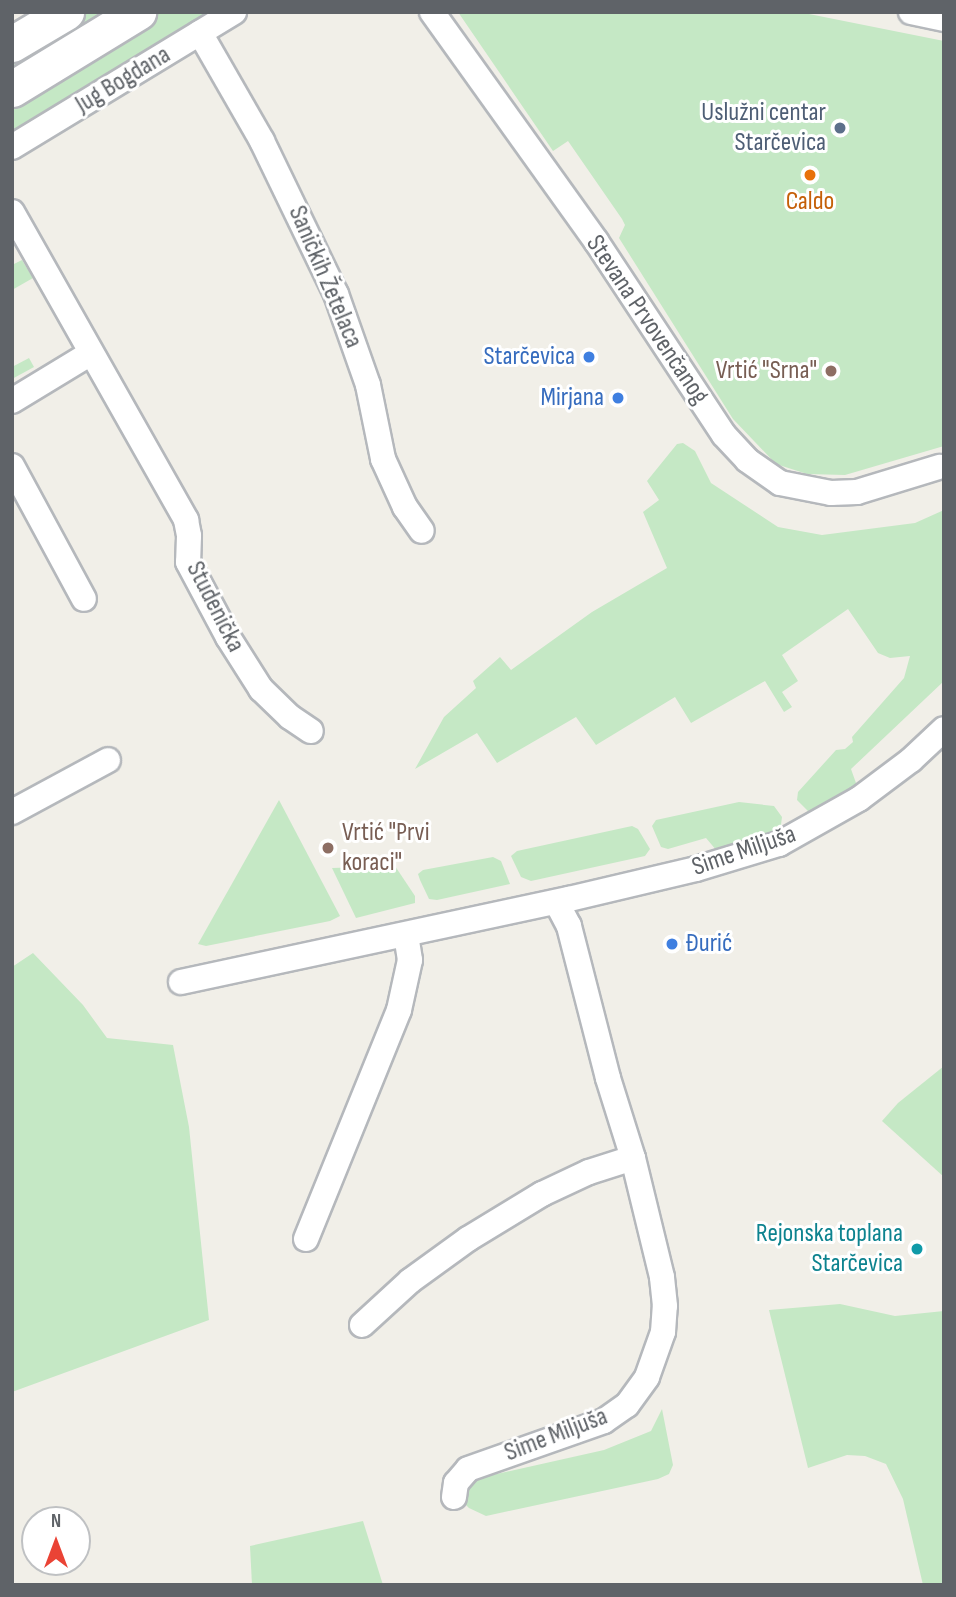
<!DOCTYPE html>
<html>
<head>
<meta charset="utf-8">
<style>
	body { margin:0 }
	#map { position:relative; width:956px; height:1597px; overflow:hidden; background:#f1efe8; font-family:"Sofia Sans Condensed",sans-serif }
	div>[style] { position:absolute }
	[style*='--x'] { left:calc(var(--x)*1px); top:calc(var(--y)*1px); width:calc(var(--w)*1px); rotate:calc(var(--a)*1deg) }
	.green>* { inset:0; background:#c5e8c5 }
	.roads { filter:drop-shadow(2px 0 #b5b8bc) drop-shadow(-2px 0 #b5b8bc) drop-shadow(0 2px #b5b8bc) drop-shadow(0 -2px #b5b8bc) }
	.minor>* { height:24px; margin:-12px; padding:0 12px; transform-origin:12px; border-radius:12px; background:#fff }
	.secondary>* { height:35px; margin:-17.5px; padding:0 17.5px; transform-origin:17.5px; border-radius:17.5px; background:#fff }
	.dots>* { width:19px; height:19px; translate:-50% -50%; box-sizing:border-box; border:4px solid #fff; border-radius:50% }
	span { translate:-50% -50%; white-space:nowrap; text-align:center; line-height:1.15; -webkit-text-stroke:6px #fff; paint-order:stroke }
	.street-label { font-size:26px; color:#5f6368 }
	.service-label { font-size:26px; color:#4e5e75 }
	.right { translate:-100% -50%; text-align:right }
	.food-label { font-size:26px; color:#c56008 }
	.shop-label { font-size:26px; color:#366cbe }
	.left { translate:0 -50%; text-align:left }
	.education-label { font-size:26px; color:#785e54 }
	.culture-label { font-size:26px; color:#0d838f }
	.frame { position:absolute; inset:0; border:14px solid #5f6368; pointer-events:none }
	.north { position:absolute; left:21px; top:1506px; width:70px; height:70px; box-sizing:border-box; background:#fff; border:2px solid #bfc1c3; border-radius:50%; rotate:0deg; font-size:19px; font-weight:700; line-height:28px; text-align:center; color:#5f6368 }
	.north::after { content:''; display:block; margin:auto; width:24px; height:32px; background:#ea4335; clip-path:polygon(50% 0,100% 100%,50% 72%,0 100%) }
</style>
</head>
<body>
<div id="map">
	<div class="green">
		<i style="clip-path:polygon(89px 12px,115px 12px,12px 71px,12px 56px)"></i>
		<i style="clip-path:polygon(156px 12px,214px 12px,12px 135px,12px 98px)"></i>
		<i style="clip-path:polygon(458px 12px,799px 12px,944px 41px,944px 446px,845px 475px,807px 474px,776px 464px,733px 419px,619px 238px,625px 225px,622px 219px,568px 141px,553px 151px)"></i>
		<i style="clip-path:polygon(22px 260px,33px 278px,12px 290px,12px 265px)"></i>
		<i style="clip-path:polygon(29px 358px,34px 367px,12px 379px,12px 367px)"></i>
		<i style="clip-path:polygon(683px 443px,695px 451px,711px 483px,778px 527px,822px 535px,915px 523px,944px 510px,944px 681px,851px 769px,856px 783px,854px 788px,810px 813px,797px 800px,798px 792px,836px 750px,845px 749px,853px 742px,852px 737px,904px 678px,910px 656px,890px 658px,878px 653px,848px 609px,782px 655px,798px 681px,782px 692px,792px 707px,784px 712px,765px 681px,691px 723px,675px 697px,596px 745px,576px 717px,497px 763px,477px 733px,415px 769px,444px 717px,476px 688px,473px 681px,500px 657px,511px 670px,592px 612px,667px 568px,643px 512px,659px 500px,647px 481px,677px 444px)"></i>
		<i style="clip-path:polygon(279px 800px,340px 916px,330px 921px,206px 946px,198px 944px)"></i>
		<i style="clip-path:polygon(739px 802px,774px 806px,782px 817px,780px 832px,717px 851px,706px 838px,668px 849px,661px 847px,652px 826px,656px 820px)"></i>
		<i style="clip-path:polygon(632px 826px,638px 829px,650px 849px,645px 856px,531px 881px,521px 877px,511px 856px,517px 851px)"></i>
		<i style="clip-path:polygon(493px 857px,501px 861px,510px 884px,437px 900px,429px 899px,420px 880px,418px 874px,423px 870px)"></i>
		<i style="clip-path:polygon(395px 866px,415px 896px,415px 903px,356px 918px,332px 868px)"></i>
		<i style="clip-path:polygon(33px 953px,83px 1005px,107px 1038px,173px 1045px,189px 1127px,209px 1320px,12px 1392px,12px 967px)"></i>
		<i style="clip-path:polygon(944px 1066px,944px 1177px,882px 1121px,898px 1103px)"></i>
		<i style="clip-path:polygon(840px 1304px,895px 1316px,944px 1311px,944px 1585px,923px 1585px,903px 1499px,886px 1464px,865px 1456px,847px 1455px,808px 1468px,769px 1310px)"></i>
		<i style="clip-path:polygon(662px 1409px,673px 1465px,669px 1474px,658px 1479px,486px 1516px,469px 1508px,458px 1497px,461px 1482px,604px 1450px,651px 1431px)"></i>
		<i style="clip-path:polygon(363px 1521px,383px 1585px,252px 1585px,250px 1546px)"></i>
	</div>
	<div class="roads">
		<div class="minor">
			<i style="--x:432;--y:12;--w:282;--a:54.4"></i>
			<i style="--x:596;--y:241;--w:232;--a:56.6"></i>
			<i style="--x:724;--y:435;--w:34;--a:47"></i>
			<i style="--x:747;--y:460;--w:40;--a:34.9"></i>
			<i style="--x:780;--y:483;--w:52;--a:11.1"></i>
			<i style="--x:831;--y:493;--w:26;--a:-2"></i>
			<i style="--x:857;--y:492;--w:86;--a:-17"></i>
			<i style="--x:911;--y:12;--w:34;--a:12"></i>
			<i style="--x:200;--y:33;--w:125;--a:60.1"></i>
			<i style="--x:262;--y:141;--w:170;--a:64.2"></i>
			<i style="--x:336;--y:294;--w:96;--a:70.6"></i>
			<i style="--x:368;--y:385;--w:76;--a:78.5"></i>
			<i style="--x:383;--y:459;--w:53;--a:65.4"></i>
			<i style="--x:405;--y:507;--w:29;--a:55"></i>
			<i style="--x:12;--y:147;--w:260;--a:-31.3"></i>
			<i style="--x:12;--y:212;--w:354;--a:60.5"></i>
			<i style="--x:186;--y:520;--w:16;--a:79"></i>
			<i style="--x:189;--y:536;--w:26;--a:92"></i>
			<i style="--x:188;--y:562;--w:85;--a:61.9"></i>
			<i style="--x:228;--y:637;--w:62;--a:57.6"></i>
			<i style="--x:261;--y:689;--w:40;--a:44"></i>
			<i style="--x:290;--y:717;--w:25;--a:34"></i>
			<i style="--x:12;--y:401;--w:92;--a:-31.3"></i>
			<i style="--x:12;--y:466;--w:151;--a:61.6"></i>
			<i style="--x:12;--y:812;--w:109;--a:-28.4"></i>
			<i style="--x:181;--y:982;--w:397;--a:-12.1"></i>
			<i style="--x:569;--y:899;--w:130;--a:-13.3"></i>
			<i style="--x:696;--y:869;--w:87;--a:-16.8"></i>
			<i style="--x:779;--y:844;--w:92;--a:-29.4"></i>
			<i style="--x:859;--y:799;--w:65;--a:-36.9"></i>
			<i style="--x:911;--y:760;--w:45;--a:-43.2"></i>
			<i style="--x:306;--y:1239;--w:247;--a:-67.9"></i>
			<i style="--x:399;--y:1010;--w:51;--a:-77.6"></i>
			<i style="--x:410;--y:960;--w:24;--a:-99"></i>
			<i style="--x:362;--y:1325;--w:65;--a:-42.5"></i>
			<i style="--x:410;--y:1281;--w:72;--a:-35.9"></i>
			<i style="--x:468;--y:1239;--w:87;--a:-31.3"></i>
			<i style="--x:542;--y:1194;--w:52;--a:-25.1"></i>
			<i style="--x:589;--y:1172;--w:46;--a:-17.7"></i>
			<i style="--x:454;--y:1497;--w:14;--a:-82"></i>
			<i style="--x:456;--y:1483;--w:18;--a:-49"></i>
			<i style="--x:468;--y:1469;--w:144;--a:-19.4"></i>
			<i style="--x:604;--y:1421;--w:28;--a:-35"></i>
			<i style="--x:627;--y:1405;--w:34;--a:-54"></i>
			<i style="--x:647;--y:1377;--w:48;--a:-70.4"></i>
			<i style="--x:663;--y:1332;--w:26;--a:-86"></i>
			<i style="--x:665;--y:1306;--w:29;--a:-96"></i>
			<i style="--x:662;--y:1277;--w:122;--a:-103.7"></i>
			<i style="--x:633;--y:1158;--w:84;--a:-107.4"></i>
			<i style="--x:608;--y:1078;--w:157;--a:-104.4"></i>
			<i style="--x:569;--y:926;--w:27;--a:-118"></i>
		</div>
		<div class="secondary">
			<i style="--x:12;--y:44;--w:63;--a:-30.7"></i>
			<i style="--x:12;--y:89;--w:148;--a:-31.4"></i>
		</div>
	</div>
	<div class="dots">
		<i style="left:840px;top:128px;background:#5c6f8a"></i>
		<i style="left:810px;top:175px;background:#e8710a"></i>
		<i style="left:589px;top:357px;background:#3f7fe0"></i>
		<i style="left:831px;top:371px;background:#8d6e63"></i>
		<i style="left:618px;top:398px;background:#3f7fe0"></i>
		<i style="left:328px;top:848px;background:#8d6e63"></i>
		<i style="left:672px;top:944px;background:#3f7fe0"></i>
		<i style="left:917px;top:1249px;background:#0f9aa8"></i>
	</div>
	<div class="street-label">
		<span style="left:123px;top:80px;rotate:-31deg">Jug Bogdana</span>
		<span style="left:325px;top:277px;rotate:67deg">Saničkih Žetelaca</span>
		<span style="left:647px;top:320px;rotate:56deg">Stevana Prvovenčanog</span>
		<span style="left:215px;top:607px;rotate:63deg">Studenička</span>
		<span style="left:744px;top:851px;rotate:-19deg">Sime Miljuša</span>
		<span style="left:556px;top:1435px;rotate:-21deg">Sime Miljuša</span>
	</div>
	<div class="service-label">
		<span class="right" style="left:826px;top:128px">Uslužni centar<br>Starčevica</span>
	</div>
	<div class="food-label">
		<span style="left:810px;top:202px">Caldo</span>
	</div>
	<div class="shop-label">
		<span class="right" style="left:575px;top:357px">Starčevica</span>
		<span class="right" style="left:604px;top:398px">Mirjana</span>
		<span class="left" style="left:686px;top:944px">Đurić</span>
	</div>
	<div class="education-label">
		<span class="right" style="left:817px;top:371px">Vrtić "Srna"</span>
		<span class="left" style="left:342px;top:848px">Vrtić "Prvi<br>koraci"</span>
	</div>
	<div class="culture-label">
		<span class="right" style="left:903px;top:1249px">Rejonska toplana<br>Starčevica</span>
	</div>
	<div class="frame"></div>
	<div class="north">N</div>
</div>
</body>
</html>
